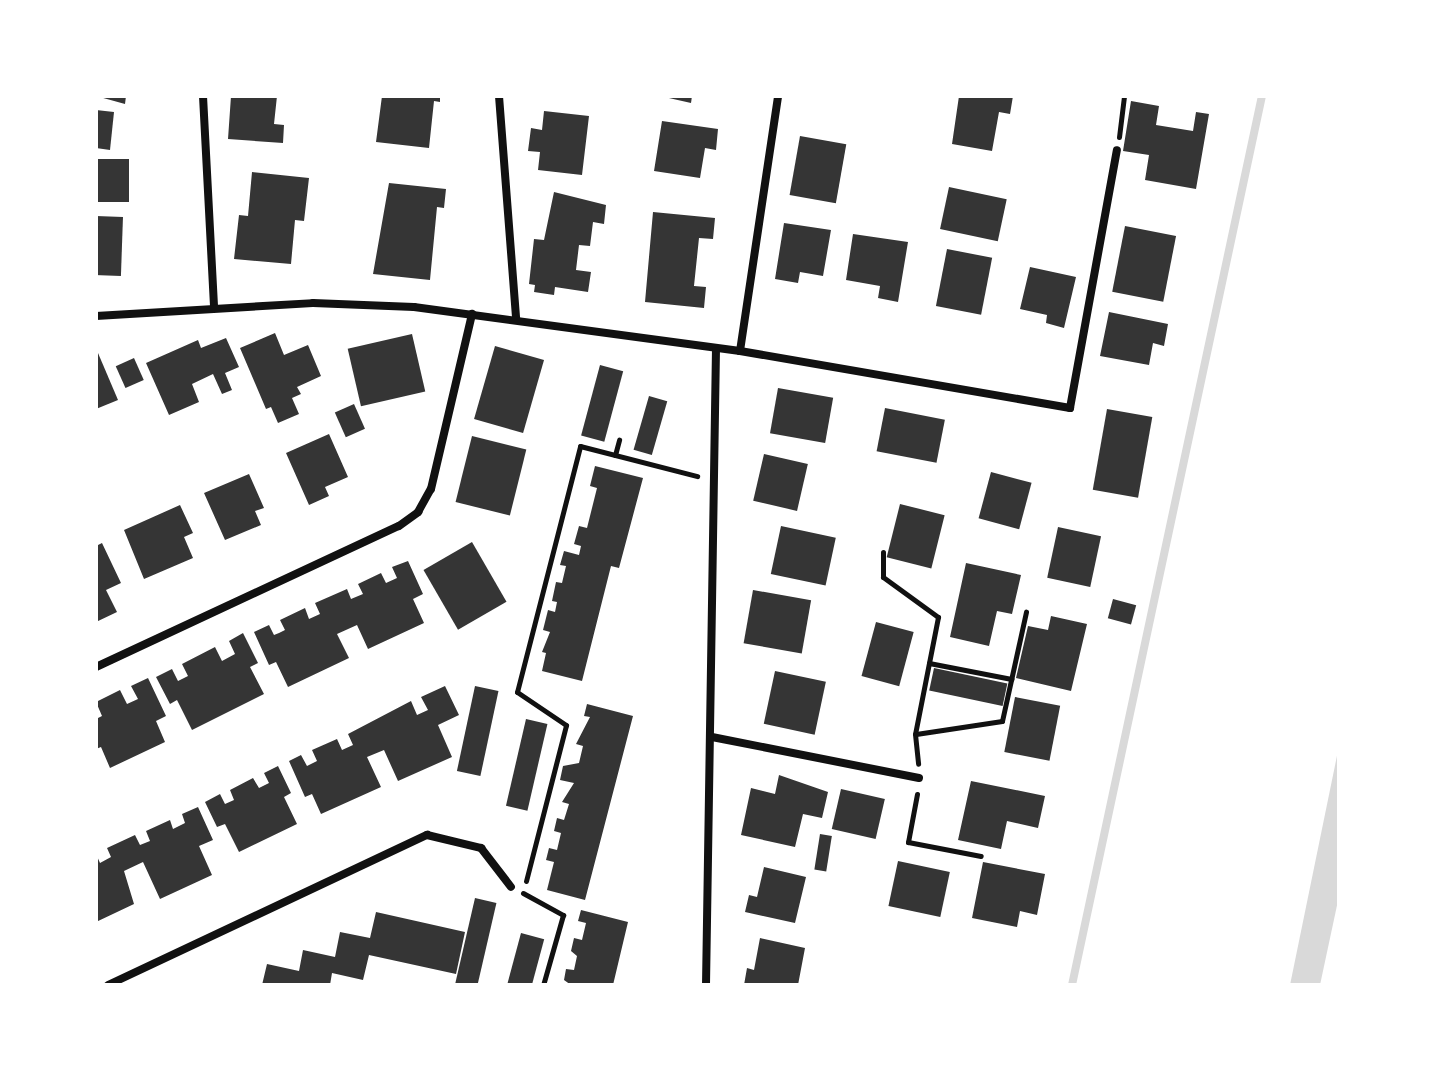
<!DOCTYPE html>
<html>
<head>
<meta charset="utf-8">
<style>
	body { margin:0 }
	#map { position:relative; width:1435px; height:1081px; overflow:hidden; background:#fff; font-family:Raleway,sans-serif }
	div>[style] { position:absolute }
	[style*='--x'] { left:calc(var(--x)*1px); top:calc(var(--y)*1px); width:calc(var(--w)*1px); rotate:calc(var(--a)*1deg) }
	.water>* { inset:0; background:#d9d9d9 }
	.stream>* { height:8px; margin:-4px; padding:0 4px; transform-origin:4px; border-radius:4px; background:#d9d9d9 }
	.building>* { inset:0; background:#353535; transform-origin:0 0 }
	.path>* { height:5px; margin:-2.5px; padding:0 2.5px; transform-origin:2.5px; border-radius:2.5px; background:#111 }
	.minor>* { height:8px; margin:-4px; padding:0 4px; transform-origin:4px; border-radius:4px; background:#111 }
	span { translate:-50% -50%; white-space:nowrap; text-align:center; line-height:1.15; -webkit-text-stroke:8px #fff; paint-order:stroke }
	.frame { position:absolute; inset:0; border:98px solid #fff; pointer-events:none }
</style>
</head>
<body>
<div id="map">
	<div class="water">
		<i style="clip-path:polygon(1339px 746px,1339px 896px,1320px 985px,1290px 985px)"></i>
	</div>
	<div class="stream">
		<i style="--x:1072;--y:985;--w:909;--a:-77.94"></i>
	</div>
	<div class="building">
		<i style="clip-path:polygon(96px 96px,126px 96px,125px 104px)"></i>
		<i style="clip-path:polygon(231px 96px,277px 96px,274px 124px,284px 125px,283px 143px,228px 139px)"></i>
		<i style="clip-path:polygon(382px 96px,440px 96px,440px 102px,434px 101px,429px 148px,376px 142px)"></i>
		<i style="clip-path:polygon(660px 96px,692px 96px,691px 103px)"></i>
		<i style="clip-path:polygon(959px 96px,1013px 96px,1010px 114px,999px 112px,992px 151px,952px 144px)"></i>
		<i style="clip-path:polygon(1131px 101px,1159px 106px,1156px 125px,1193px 131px,1196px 112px,1209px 114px,1196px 189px,1145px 180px,1149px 155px,1123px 151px)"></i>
		<i style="clip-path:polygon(96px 110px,114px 112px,110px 150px,96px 148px)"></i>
		<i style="clip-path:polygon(544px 111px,589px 116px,582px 175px,538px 170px,540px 152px,528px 151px,531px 128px,542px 130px)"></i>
		<i style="clip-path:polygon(662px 121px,718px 129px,716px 150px,705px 148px,700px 178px,654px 171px)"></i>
		<i style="left:800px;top:136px;width:47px;height:60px;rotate:10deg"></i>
		<i style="left:96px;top:159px;width:33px;height:43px"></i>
		<i style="clip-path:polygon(252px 172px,309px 178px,304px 221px,295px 220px,291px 264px,234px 259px,239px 215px,248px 216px)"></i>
		<i style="clip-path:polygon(389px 183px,446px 189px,444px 208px,437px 207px,430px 280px,373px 274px)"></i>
		<i style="left:949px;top:187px;width:59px;height:43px;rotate:12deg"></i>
		<i style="clip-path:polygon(554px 192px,606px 205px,604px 224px,593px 222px,590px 246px,579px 245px,576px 270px,591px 272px,588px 292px,555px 287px,554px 295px,534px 292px,535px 285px,529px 284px,534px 239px,544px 240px)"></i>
		<i style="clip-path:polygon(653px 212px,715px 218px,713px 239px,699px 238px,694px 286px,706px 287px,704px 308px,645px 302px)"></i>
		<i style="left:96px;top:216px;width:27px;height:59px;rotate:2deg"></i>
		<i style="clip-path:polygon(784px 223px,831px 230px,823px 276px,800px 272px,798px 283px,775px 279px)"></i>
		<i style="left:1125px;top:226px;width:52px;height:67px;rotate:11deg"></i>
		<i style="clip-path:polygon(853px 234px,908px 242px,898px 302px,878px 298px,880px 286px,846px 280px)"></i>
		<i style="left:947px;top:249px;width:46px;height:58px;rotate:11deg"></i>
		<i style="clip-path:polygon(1030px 267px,1076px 277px,1064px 328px,1046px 323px,1047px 315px,1020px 309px)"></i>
		<i style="clip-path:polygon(1109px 312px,1168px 324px,1164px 346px,1153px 343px,1149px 365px,1100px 356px)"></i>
		<i style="clip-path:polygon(275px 333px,284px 355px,308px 345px,321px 376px,297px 387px,301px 394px,292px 398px,299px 414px,278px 423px,271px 407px,266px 409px,240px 348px)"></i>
		<i style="left:412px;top:334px;width:59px;height:66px;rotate:77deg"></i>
		<i style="clip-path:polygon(226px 338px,239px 367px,225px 373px,232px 390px,222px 394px,213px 374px,192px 384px,199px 402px,169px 415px,146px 363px,198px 340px,201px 348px)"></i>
		<i style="left:495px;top:346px;width:51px;height:76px;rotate:16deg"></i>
		<i style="clip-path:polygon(98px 353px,118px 400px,96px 409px,96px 354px)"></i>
		<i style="left:134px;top:358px;width:24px;height:20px;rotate:66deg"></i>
		<i style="left:600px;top:365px;width:24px;height:73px;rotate:15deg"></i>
		<i style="left:778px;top:388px;width:56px;height:46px;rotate:10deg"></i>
		<i style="left:649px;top:396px;width:19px;height:56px;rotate:16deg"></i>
		<i style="left:354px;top:404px;width:27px;height:21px;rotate:66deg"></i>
		<i style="left:885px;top:408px;width:61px;height:44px;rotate:11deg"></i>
		<i style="left:1107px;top:409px;width:46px;height:82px;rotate:10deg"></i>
		<i style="clip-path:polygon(329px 434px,348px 477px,325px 487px,329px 496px,309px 505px,286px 453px)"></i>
		<i style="left:472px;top:436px;width:56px;height:68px;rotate:14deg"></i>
		<i style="left:764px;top:454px;width:45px;height:48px;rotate:13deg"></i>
		<i style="clip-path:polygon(595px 466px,643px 478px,619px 568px,611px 566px,582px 681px,542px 671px,546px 653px,542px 652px,550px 632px,543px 630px,548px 610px,555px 612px,557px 602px,552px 601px,556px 582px,562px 583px,566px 566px,560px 565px,564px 551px,579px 555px,581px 546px,574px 544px,579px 526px,587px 528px,597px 488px,590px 486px)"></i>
		<i style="left:991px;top:472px;width:42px;height:48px;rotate:15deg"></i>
		<i style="clip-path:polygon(249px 474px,264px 508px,255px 511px,261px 525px,225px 540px,204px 493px)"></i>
		<i style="left:900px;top:504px;width:46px;height:55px;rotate:14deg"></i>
		<i style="clip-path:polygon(180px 505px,193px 533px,184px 537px,193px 558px,144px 579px,124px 530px)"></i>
		<i style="left:781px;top:526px;width:56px;height:49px;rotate:12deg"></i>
		<i style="left:1058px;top:527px;width:44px;height:52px;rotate:12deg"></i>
		<i style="left:472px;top:542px;width:69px;height:56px;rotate:60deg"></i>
		<i style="clip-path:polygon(102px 543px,121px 583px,106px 590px,117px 612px,96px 622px,96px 546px)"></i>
		<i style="clip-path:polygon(408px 561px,423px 594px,413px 599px,424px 623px,368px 649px,357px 625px,337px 634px,349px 658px,288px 687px,276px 662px,269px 665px,254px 632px,269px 625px,274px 635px,279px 633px,285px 630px,280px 620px,305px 608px,309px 619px,320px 614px,315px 603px,347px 589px,351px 599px,363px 594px,358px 584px,381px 573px,386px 583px,397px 578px,392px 567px)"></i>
		<i style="clip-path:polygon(966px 563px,1021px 575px,1012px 614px,997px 611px,989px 646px,950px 637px)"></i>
		<i style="left:753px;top:590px;width:59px;height:54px;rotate:10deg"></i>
		<i style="left:1113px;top:599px;width:24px;height:20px;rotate:15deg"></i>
		<i style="clip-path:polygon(1051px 616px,1087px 624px,1071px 691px,1016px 678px,1028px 626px,1048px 630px)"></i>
		<i style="left:876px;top:622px;width:39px;height:56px;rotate:15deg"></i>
		<i style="clip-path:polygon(243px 633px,258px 663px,250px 667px,264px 694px,192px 730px,177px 700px,170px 704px,156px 677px,172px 669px,178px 681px,188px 676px,182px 664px,215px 647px,222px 661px,235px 654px,229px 641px)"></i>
		<i style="left:934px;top:668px;width:75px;height:23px;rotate:12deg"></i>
		<i style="left:775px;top:671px;width:52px;height:54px;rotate:12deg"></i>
		<i style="clip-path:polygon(148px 678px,166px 716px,156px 721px,165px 742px,110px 768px,101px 747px,96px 749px,96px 719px,102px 716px,96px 702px,120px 690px,127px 704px,138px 699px,131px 686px)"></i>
		<i style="clip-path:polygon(445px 686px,459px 715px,438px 725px,452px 757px,398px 781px,384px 750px,367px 757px,381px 787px,321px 814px,312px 794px,305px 797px,289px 761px,301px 755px,307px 766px,317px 761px,312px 750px,337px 739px,342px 750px,353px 745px,348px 734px,411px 701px,417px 715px,428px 710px,421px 697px)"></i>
		<i style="left:475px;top:686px;width:24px;height:87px;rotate:12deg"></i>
		<i style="left:1015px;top:697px;width:46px;height:56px;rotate:11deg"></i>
		<i style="clip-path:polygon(587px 704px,633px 716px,585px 900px,547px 890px,554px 862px,546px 860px,549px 848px,557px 850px,561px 833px,554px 831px,557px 818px,564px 820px,569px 804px,562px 802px,574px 783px,560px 780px,563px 766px,579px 763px,583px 746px,576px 744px,590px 717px,584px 716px)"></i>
		<i style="left:526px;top:719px;width:22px;height:89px;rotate:13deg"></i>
		<i style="clip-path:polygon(278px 766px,291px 793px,284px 797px,297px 824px,239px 852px,225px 824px,217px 827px,205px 802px,220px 794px,225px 804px,234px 800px,230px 790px,253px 778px,259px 788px,269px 783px,264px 773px)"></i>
		<i style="clip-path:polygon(779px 775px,828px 792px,822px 818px,803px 814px,795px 847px,741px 835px,751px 788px,775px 794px)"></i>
		<i style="clip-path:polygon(971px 781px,1045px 796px,1038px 828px,1007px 821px,1001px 849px,958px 840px)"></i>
		<i style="left:841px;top:789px;width:45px;height:41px;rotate:13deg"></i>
		<i style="clip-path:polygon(198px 807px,213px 840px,199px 846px,212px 875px,160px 899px,143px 862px,124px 871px,134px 904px,96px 922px,96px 854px,100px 863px,111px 857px,107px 848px,135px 835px,140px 845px,150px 841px,146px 831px,170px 820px,173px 829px,185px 823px,182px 814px)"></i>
		<i style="left:820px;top:834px;width:12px;height:36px;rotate:9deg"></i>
		<i style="left:898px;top:861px;width:53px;height:46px;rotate:12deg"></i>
		<i style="clip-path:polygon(983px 862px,1045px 874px,1037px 915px,1020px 911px,1017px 927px,972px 918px)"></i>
		<i style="clip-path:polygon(764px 867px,806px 877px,795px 923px,745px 912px,749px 895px,757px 897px)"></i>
		<i style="left:475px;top:898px;width:22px;height:89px;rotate:13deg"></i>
		<i style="clip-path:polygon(581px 910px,628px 922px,613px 985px,571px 985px,564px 980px,566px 969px,574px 970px,577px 956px,571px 951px,574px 938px,582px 940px,586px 923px,578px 921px)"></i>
		<i style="clip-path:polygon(376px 912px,465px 932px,456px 974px,369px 955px,363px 980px,332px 973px,330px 985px,262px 985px,267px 964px,299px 971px,303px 950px,335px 957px,340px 932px,370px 938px)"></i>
		<i style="left:521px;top:933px;width:24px;height:54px;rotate:15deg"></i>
		<i style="clip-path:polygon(760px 938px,805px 948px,798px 985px,744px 985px,747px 968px,754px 970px)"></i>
	</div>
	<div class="path">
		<i style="--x:1119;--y:137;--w:41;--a:-83"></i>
		<i style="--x:615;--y:455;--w:16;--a:-75"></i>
		<i style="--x:883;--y:552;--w:25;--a:90"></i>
		<i style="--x:883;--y:577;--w:68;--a:36"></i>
		<i style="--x:938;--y:617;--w:119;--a:101.1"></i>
		<i style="--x:915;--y:734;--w:30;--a:84"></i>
		<i style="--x:929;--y:663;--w:84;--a:11"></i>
		<i style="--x:916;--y:734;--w:87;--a:-8.6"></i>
		<i style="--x:1002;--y:721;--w:112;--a:-77.6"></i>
		<i style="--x:917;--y:794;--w:49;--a:100.6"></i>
		<i style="--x:908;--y:842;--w:74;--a:10.9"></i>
		<i style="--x:526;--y:881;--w:161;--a:-75.6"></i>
		<i style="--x:566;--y:725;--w:59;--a:-146"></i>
		<i style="--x:517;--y:692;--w:254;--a:-75.6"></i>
		<i style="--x:580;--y:446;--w:121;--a:14.4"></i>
		<i style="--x:523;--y:893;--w:46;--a:28.8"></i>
		<i style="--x:563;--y:915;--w:73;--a:105.9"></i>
	</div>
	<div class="minor">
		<i style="--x:203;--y:96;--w:210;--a:87"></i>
		<i style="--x:499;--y:96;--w:224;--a:85.6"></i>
		<i style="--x:96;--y:316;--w:217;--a:-3.4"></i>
		<i style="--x:313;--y:303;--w:101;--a:2.3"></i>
		<i style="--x:414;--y:307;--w:329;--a:7.7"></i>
		<i style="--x:740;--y:351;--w:335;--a:9.8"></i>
		<i style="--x:1070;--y:408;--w:262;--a:-79.7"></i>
		<i style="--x:740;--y:351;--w:258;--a:-81.5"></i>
		<i style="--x:96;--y:667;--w:334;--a:-25"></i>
		<i style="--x:399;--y:526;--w:24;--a:-36"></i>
		<i style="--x:418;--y:512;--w:26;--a:-61"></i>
		<i style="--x:431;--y:489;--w:180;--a:-76.8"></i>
		<i style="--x:712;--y:737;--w:211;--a:11.2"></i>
		<i style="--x:108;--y:985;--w:353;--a:-25.2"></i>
		<i style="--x:427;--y:835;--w:56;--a:13.5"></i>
		<i style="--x:481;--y:848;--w:49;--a:52.4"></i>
		<i style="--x:706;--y:985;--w:634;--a:-89.1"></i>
	</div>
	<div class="frame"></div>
</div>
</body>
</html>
